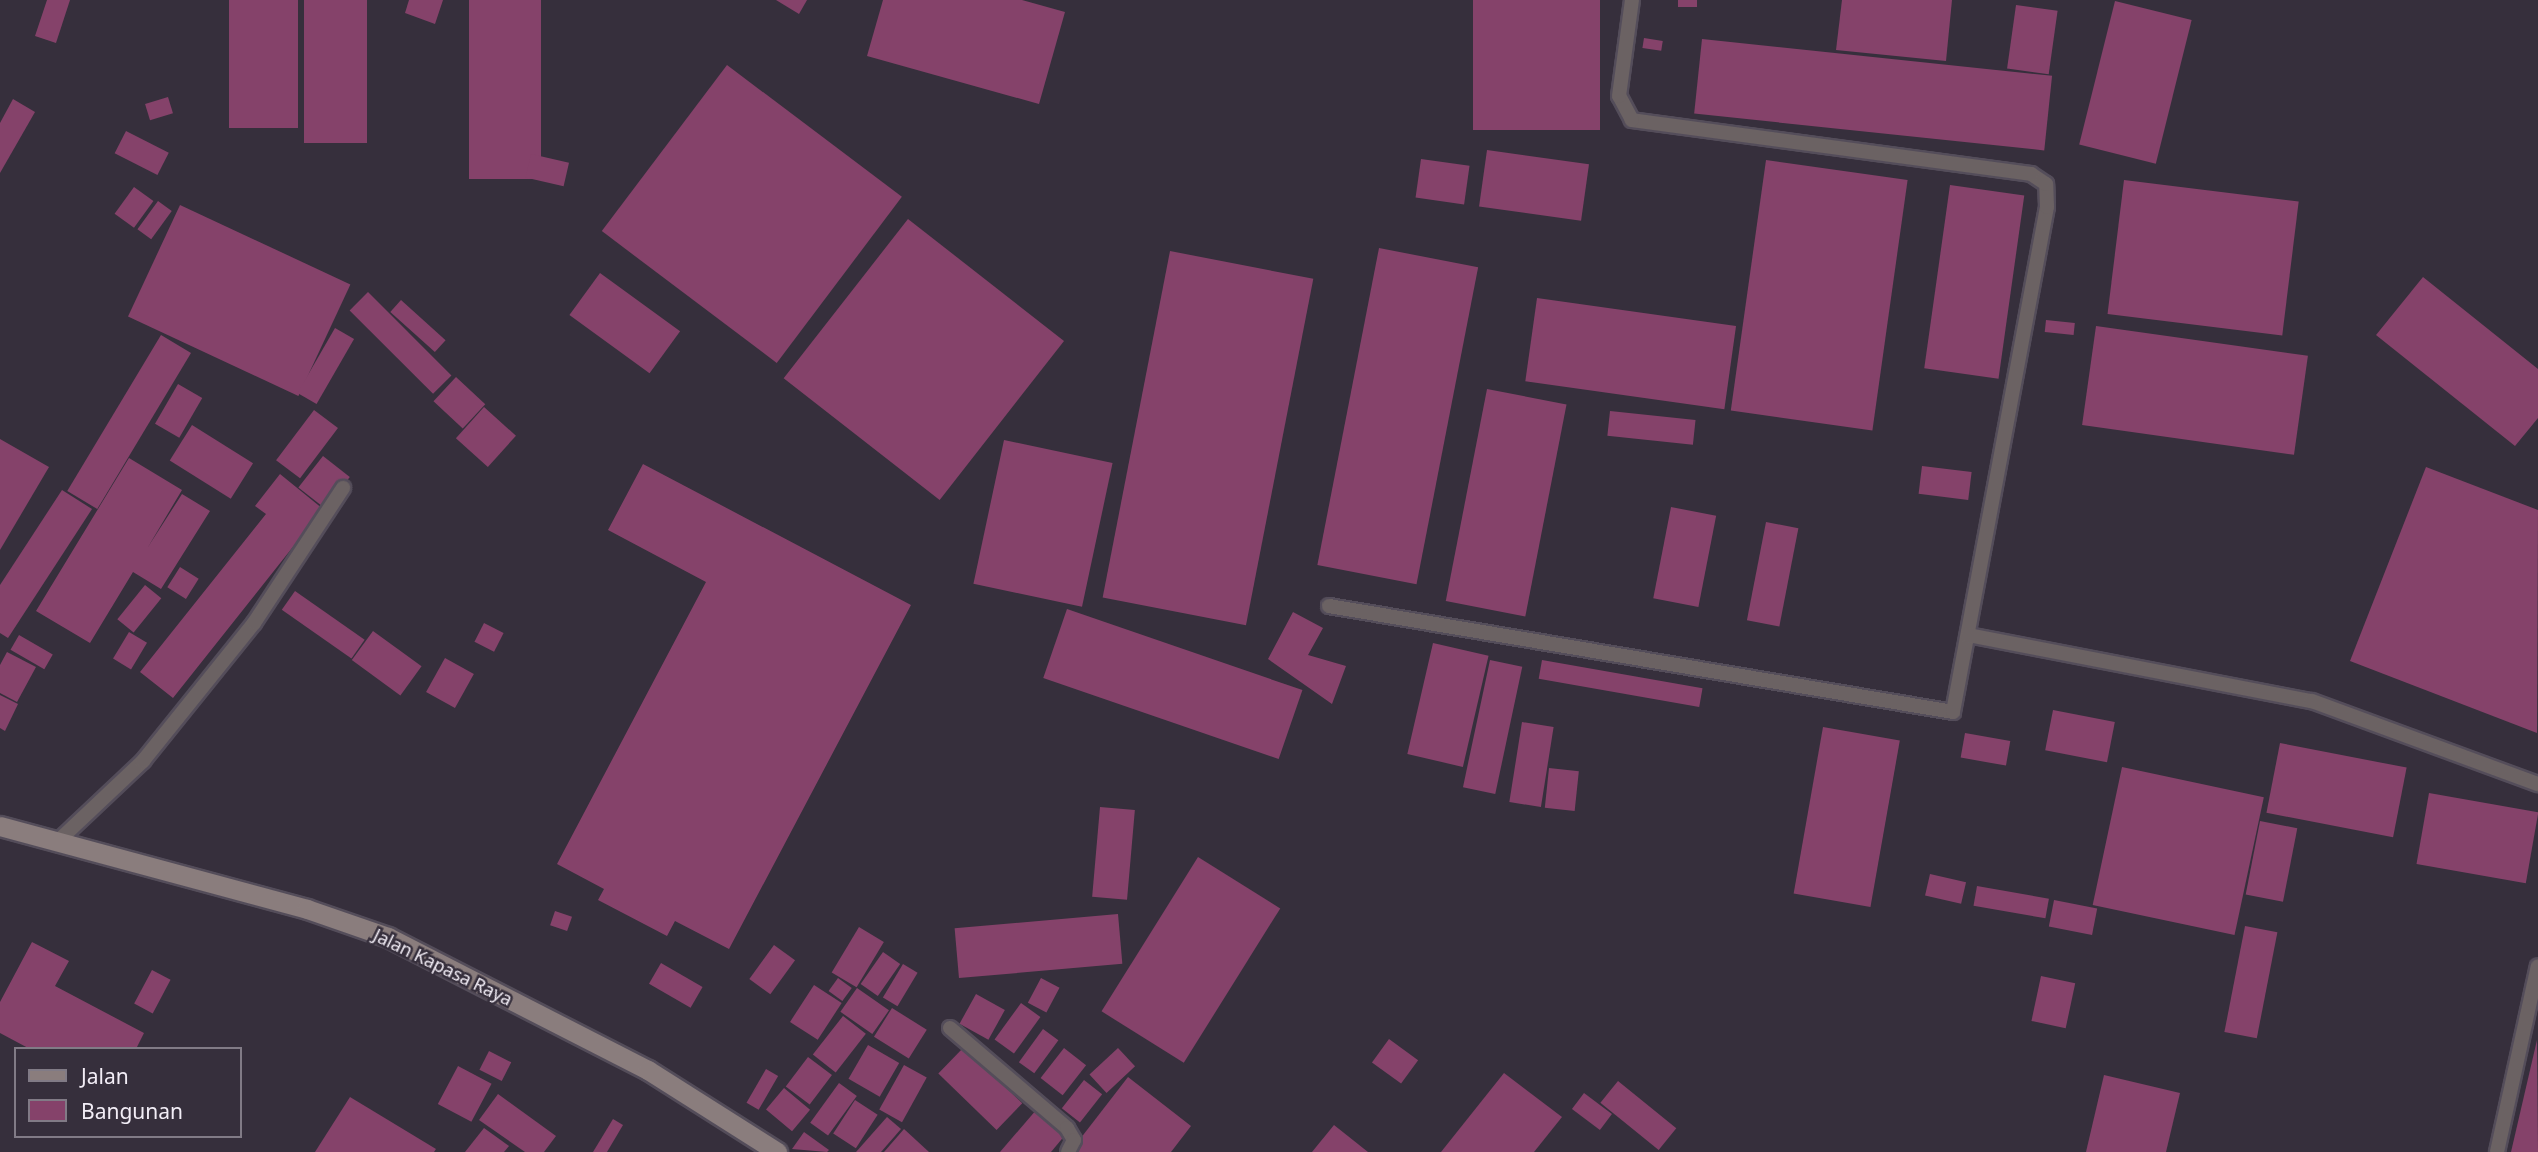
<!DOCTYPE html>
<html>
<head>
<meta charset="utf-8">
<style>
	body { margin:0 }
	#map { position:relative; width:2538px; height:1152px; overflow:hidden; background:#362f3c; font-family:"Noto Sans",sans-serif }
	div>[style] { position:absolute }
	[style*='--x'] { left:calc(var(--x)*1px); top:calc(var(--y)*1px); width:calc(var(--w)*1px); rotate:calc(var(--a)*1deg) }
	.building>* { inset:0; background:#85426a; transform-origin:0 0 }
	.roads { filter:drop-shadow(2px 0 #544d5a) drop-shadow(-2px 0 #544d5a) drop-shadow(0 2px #544d5a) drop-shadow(0 -2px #544d5a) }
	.minor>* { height:14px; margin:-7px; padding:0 7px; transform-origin:7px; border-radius:7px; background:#6b6263 }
	.secondary>* { height:19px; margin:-9.5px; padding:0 9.5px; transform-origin:9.5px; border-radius:9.5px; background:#8a7d7d }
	span { translate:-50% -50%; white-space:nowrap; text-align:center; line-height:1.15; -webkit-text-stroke:5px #362f3c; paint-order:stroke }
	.street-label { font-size:18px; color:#f2edf6 }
	.legend { position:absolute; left:14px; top:1047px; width:228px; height:91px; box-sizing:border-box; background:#362f3c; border:2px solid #817b86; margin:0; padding:9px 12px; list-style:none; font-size:21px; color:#f2edf6 }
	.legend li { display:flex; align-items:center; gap:14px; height:35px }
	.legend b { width:35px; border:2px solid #817b86 }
</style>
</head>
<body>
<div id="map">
	<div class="building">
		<i style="clip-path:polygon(47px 0,70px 0,56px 43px,35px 36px)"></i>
		<i style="left:229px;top:0;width:69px;height:128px"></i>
		<i style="left:304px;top:0;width:63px;height:143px"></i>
		<i style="clip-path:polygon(409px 0,443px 0,435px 24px,405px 13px)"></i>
		<i style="left:469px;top:0;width:72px;height:179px"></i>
		<i style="clip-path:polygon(776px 0,807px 0,799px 14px)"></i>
		<i style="clip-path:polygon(883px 0,1022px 0,1065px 12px,1039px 104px,867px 56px)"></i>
		<i style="left:1473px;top:0;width:127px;height:130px"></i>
		<i style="left:1678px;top:0;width:19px;height:7px"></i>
		<i style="clip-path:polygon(1842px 0,1952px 0,1946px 61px,1836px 50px)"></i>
		<i style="left:2115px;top:1px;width:79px;height:148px;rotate:14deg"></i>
		<i style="left:2016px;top:5px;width:42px;height:64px;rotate:8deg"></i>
		<i style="left:1644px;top:38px;width:19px;height:10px;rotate:9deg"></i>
		<i style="left:1702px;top:39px;width:352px;height:75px;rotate:6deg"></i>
		<i style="left:727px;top:65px;width:219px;height:208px;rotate:37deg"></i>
		<i style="left:168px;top:97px;width:17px;height:24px;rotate:73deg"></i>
		<i style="clip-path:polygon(13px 99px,35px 112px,0 173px,0 123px)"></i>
		<i style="left:126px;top:131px;width:48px;height:25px;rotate:27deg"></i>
		<i style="left:1487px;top:150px;width:103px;height:57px;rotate:8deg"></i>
		<i style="left:531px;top:154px;width:39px;height:24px;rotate:13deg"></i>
		<i style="left:1421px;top:159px;width:49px;height:39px;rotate:8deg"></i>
		<i style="left:1766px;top:160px;width:143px;height:253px;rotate:8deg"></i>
		<i style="left:2124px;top:180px;width:176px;height:135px;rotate:7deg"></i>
		<i style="left:1950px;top:185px;width:75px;height:185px;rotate:8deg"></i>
		<i style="left:134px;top:187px;width:24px;height:33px;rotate:36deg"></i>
		<i style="left:158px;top:201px;width:17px;height:35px;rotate:36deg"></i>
		<i style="left:180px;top:205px;width:188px;height:123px;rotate:25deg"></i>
		<i style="left:908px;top:219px;width:198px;height:202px;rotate:38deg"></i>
		<i style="left:1379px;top:248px;width:101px;height:323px;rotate:11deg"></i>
		<i style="left:1170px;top:251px;width:146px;height:353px;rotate:11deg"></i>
		<i style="left:600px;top:273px;width:99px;height:52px;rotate:36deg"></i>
		<i style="clip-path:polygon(2423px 277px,2538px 369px,2538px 418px,2515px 446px,2376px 335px)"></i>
		<i style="left:368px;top:292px;width:118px;height:26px;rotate:45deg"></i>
		<i style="left:1537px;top:298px;width:201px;height:84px;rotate:8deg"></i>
		<i style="left:401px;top:300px;width:60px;height:16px;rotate:42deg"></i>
		<i style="left:2046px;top:320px;width:29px;height:12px;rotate:6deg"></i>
		<i style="left:2096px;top:326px;width:214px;height:100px;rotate:8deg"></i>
		<i style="left:335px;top:328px;width:22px;height:75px;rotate:30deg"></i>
		<i style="left:161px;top:335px;width:35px;height:182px;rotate:31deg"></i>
		<i style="left:456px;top:377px;width:40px;height:33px;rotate:43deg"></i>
		<i style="left:178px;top:384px;width:28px;height:46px;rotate:30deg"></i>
		<i style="left:1487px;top:389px;width:81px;height:216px;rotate:11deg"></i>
		<i style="left:484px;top:407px;width:43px;height:42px;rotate:42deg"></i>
		<i style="left:314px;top:410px;width:30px;height:63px;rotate:37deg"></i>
		<i style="left:1610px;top:411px;width:86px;height:25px;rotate:6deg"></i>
		<i style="left:192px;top:425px;width:72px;height:42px;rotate:32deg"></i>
		<i style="clip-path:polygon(0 439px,49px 467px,0 550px)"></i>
		<i style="left:1004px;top:440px;width:111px;height:147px;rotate:12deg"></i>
		<i style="left:323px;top:456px;width:34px;height:40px;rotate:38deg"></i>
		<i style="clip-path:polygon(129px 458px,182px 490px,148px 547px,182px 494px,210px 511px,161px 589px,133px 572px,90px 643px,36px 611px)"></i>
		<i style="clip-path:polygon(643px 464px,911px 605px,729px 949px,675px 921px,667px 936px,598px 900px,604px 889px,557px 864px,706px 582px,608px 530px)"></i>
		<i style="left:1922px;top:466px;width:50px;height:28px;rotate:7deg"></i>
		<i style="clip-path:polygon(2426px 467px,2538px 510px,2537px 733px,2350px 661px)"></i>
		<i style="clip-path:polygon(280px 474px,323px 509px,173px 698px,140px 672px,266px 514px,255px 506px)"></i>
		<i style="clip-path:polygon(62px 490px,92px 509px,8px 638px,0 633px,0 585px)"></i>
		<i style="left:1671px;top:507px;width:46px;height:93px;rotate:11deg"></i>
		<i style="left:1766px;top:522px;width:33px;height:100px;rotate:11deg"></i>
		<i style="left:180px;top:567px;width:22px;height:24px;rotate:32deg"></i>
		<i style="left:145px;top:585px;width:21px;height:44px;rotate:39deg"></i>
		<i style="left:295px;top:591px;width:85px;height:23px;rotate:35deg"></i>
		<i style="left:1067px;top:609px;width:249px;height:73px;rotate:19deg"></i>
		<i style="clip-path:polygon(1293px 612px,1323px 628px,1308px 655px,1346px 666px,1332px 704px,1268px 659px)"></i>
		<i style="left:484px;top:623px;width:22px;height:21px;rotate:27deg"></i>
		<i style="left:373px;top:631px;width:60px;height:36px;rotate:36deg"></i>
		<i style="left:129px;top:632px;width:21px;height:31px;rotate:31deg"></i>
		<i style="left:19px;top:635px;width:39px;height:17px;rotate:30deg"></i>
		<i style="left:1433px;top:643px;width:57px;height:114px;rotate:13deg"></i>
		<i style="clip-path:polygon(7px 652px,36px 667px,17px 702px,0 693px,0 665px)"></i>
		<i style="left:445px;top:658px;width:33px;height:39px;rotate:29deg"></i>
		<i style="left:1490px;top:660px;width:33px;height:130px;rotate:12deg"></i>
		<i style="left:1542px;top:660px;width:163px;height:19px;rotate:10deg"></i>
		<i style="clip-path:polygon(0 695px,18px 704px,5px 731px,0 728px)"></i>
		<i style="left:2053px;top:710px;width:63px;height:41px;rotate:11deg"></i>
		<i style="left:1522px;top:722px;width:32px;height:81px;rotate:9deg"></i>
		<i style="left:1823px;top:727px;width:78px;height:169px;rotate:10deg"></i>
		<i style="left:1965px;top:733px;width:46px;height:25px;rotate:10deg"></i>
		<i style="left:2280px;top:743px;width:129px;height:71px;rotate:11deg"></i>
		<i style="left:2122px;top:767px;width:145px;height:141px;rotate:12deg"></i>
		<i style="left:1549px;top:768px;width:30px;height:40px;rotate:6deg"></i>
		<i style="left:2429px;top:793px;width:111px;height:72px;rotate:10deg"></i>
		<i style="left:1100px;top:807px;width:35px;height:90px;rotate:5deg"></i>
		<i style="left:2260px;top:821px;width:38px;height:75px;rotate:11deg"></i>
		<i style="left:1198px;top:857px;width:97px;height:182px;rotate:32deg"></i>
		<i style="left:1930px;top:874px;width:37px;height:22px;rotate:13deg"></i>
		<i style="left:1977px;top:886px;width:73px;height:20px;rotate:10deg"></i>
		<i style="left:2054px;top:900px;width:44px;height:27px;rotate:11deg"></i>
		<i style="left:555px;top:911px;width:18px;height:15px;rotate:19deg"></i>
		<i style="left:1118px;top:914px;width:50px;height:164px;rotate:85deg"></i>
		<i style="left:2245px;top:926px;width:33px;height:108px;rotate:11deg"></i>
		<i style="left:859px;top:927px;width:29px;height:53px;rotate:31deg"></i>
		<i style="clip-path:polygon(32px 942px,69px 961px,55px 986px,144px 1033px,136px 1049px,30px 1049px,0 1033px,0 1002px)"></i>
		<i style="left:774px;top:945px;width:26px;height:42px;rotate:36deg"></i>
		<i style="left:883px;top:952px;width:21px;height:39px;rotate:35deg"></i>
		<i style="left:661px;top:963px;width:48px;height:24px;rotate:30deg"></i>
		<i style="left:903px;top:964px;width:17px;height:39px;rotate:31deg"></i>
		<i style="left:152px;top:970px;width:21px;height:38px;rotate:28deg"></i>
		<i style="left:2041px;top:976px;width:35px;height:46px;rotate:12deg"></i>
		<i style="left:838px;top:978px;width:17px;height:16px;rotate:36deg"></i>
		<i style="left:1041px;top:978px;width:21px;height:28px;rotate:28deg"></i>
		<i style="left:814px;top:985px;width:33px;height:44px;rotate:33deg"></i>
		<i style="left:857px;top:988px;width:39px;height:29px;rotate:35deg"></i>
		<i style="left:976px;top:994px;width:33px;height:34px;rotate:29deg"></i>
		<i style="left:1021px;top:1003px;width:24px;height:45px;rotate:36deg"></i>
		<i style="left:892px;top:1008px;width:41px;height:34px;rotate:32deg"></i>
		<i style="left:843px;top:1016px;width:29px;height:49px;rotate:38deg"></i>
		<i style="left:1043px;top:1029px;width:19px;height:41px;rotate:36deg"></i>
		<i style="left:1389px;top:1039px;width:36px;height:29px;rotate:36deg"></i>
		<i style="clip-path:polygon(2537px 1040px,2538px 1152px,2511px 1152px)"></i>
		<i style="left:868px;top:1045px;width:36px;height:39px;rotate:30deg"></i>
		<i style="left:964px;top:1047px;width:81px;height:37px;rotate:44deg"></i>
		<i style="left:1064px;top:1048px;width:28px;height:38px;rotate:38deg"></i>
		<i style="left:1118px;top:1048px;width:25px;height:39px;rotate:47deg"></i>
		<i style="left:489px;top:1051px;width:25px;height:21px;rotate:27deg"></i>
		<i style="left:808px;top:1057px;width:30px;height:37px;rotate:37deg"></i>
		<i style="left:904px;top:1065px;width:26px;height:51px;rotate:29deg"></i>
		<i style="left:458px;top:1066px;width:38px;height:43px;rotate:28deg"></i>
		<i style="left:766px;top:1069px;width:14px;height:39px;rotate:30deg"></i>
		<i style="clip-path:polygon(1504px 1073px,1562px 1117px,1534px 1152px,1441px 1152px)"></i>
		<i style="clip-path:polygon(2104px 1075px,2180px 1093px,2166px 1152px,2086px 1152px)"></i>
		<i style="clip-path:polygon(1128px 1077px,1191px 1126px,1171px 1152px,1070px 1152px)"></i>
		<i style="left:1084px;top:1080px;width:23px;height:36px;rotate:38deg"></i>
		<i style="left:1618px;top:1081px;width:75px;height:28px;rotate:39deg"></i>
		<i style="left:839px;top:1083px;width:22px;height:49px;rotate:36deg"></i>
		<i style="left:784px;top:1088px;width:34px;height:28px;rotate:40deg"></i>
		<i style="left:1584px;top:1093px;width:35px;height:20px;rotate:37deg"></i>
		<i style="clip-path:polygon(498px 1094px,556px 1136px,544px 1152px,525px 1152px,479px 1120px)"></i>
		<i style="clip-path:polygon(350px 1097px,436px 1149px,434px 1152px,315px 1152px)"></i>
		<i style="left:855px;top:1100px;width:27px;height:40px;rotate:33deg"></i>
		<i style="clip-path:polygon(1037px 1109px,1066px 1134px,1051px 1152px,1000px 1152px)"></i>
		<i style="clip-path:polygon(887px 1117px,901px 1129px,881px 1152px,856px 1152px)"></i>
		<i style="clip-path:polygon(613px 1119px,623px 1125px,607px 1152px,593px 1152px)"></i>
		<i style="clip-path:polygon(1334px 1125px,1368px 1152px,1312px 1152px)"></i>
		<i style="clip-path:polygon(484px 1128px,509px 1146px,504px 1152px,465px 1152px)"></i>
		<i style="clip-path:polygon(904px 1129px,929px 1152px,884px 1152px)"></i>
		<i style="clip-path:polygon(804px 1132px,829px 1150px,827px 1152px,792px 1149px)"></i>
	</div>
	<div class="roads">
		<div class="minor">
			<i style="--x:1329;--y:606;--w:633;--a:9.64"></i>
			<i style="--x:1953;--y:712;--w:514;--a:-79.46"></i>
			<i style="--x:2047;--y:207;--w:23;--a:-92"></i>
			<i style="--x:2046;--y:184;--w:18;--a:-146"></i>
			<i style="--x:2031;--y:174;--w:403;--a:-172.3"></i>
			<i style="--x:1632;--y:120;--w:27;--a:-118"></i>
			<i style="--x:1619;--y:96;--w:97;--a:-82.3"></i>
			<i style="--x:1968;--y:635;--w:350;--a:10.9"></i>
			<i style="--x:2312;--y:701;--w:241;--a:20.2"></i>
			<i style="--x:56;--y:843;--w:120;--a:-43.3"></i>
			<i style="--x:143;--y:761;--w:177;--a:-51.2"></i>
			<i style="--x:254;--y:623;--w:162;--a:-56.6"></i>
			<i style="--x:950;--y:1028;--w:154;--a:40.5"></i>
			<i style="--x:1067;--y:1128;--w:14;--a:60"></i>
			<i style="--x:1074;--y:1140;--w:13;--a:117"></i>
			<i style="--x:2497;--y:1152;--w:190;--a:-77.6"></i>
		</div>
		<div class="secondary">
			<i style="--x:0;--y:826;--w:318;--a:15.1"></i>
			<i style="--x:307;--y:909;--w:86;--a:19.1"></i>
			<i style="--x:388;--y:937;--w:292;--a:27.1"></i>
			<i style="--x:648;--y:1070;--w:153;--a:32.4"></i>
		</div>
	</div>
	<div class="street-label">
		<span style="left:443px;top:967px;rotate:26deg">Jalan Kapasa Raya</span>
	</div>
	<ul class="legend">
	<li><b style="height:9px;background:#8a7d7d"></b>Jalan</li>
	<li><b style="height:19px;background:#85426a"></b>Bangunan</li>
	</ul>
</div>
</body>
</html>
